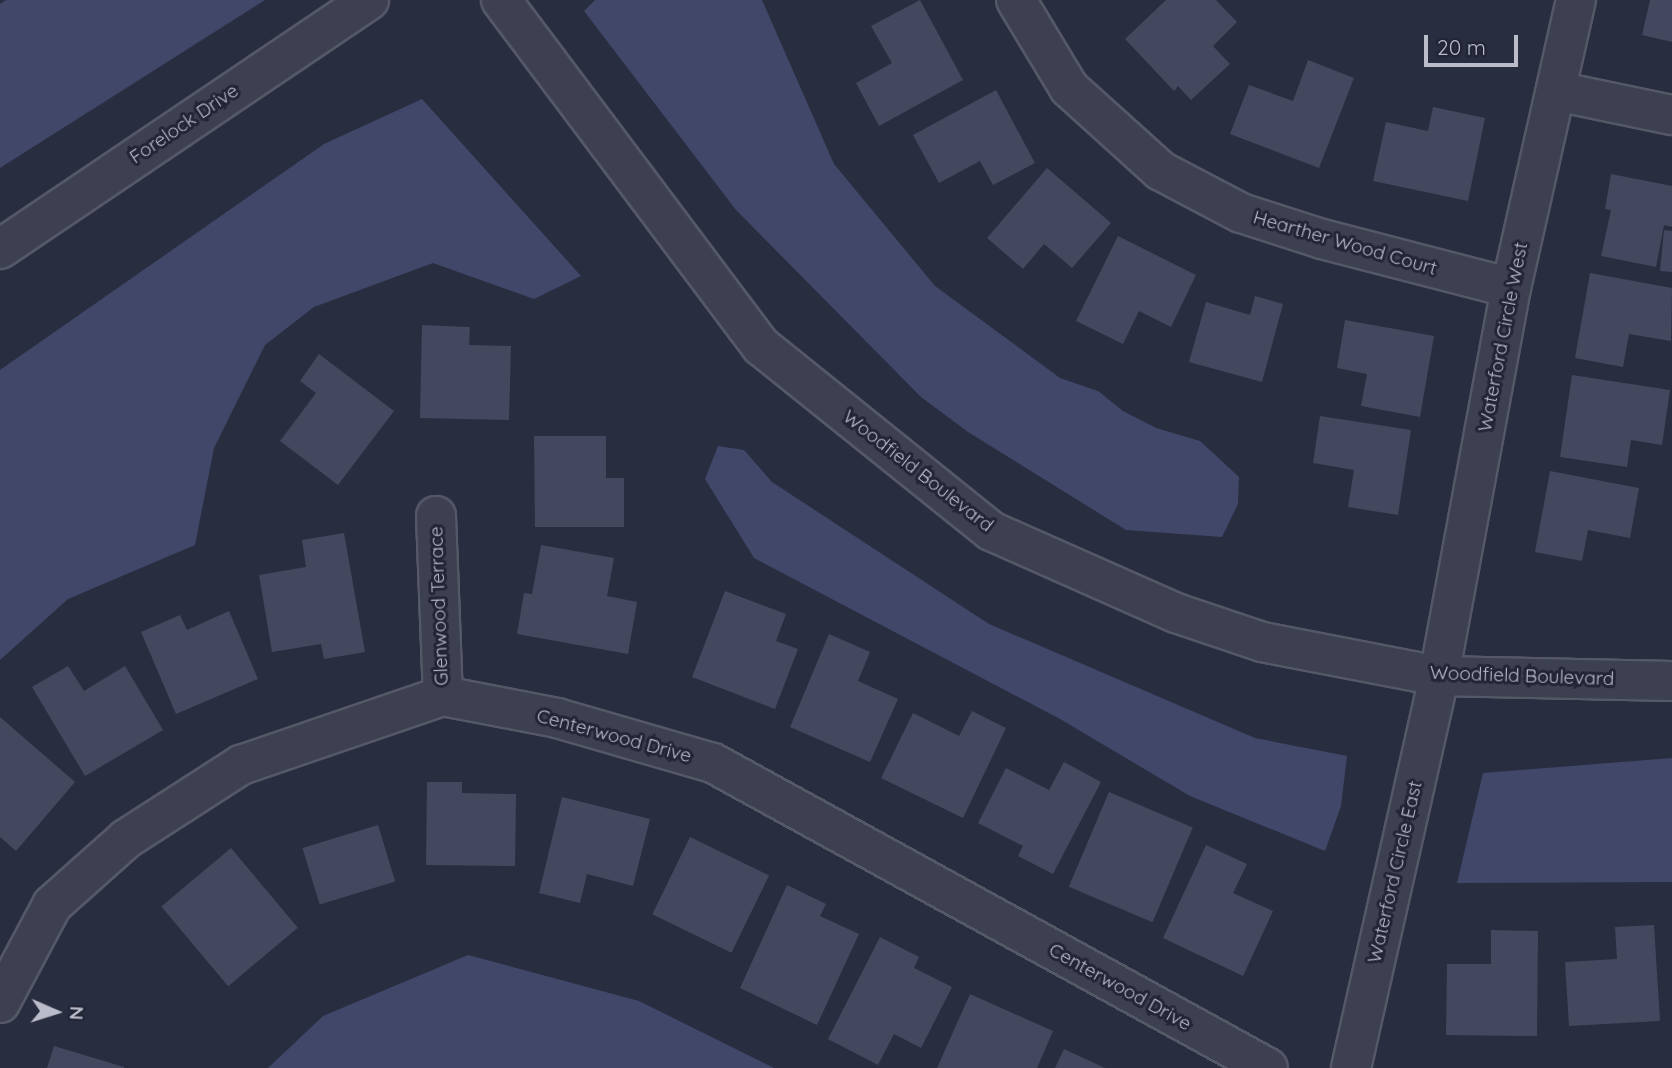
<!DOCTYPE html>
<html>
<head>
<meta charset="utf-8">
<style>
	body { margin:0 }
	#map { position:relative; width:1672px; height:1068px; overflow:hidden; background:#292d40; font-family:Quicksand,sans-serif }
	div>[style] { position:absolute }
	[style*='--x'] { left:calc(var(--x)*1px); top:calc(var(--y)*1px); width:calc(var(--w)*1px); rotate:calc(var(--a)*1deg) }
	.water>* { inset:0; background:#404768 }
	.building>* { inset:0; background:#43485e; transform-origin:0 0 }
	.roads { filter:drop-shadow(2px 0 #555867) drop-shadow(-2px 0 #555867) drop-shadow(0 2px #555867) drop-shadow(0 -2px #555867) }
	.minor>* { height:38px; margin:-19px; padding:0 19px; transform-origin:19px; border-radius:19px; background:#3d4050 }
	span { translate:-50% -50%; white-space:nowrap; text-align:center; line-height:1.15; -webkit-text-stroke:6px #222535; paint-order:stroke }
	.street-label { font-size:19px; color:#babcca }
	.north { position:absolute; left:21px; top:977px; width:70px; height:70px; -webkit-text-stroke:5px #222535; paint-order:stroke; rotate:93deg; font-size:19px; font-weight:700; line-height:28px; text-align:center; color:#babcca }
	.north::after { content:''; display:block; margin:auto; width:24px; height:32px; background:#babcca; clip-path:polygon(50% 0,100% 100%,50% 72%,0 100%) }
	.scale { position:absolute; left:1424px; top:35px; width:94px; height:32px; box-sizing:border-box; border:4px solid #babcca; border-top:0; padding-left:9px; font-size:21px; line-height:24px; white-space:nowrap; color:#babcca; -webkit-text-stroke:5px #222535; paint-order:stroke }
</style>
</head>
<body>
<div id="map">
	<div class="water">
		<i style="clip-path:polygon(6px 0,265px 0,0 168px,0 4px)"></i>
		<i style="clip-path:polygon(595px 0,762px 0,834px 164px,935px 286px,1060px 378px,1098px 391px,1123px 411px,1156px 428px,1200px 441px,1239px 477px,1238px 504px,1222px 537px,1126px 530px,968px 432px,921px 397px,736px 210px,584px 11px)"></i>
		<i style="clip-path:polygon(422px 99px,581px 276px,534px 299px,433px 263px,314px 307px,265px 345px,214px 448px,195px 545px,68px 599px,0 660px,0 370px,324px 144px)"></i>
		<i style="clip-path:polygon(718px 446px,744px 450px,772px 482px,989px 624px,1255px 738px,1347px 756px,1341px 806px,1325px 851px,1190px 796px,1060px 719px,754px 558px,705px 479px)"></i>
		<i style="clip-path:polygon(1672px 758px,1672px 882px,1457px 883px,1483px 773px)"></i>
		<i style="clip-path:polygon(468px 955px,639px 1001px,774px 1068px,268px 1068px,323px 1016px)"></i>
	</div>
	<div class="building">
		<i style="clip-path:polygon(920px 0,963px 80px,879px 126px,856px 83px,892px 63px,871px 26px)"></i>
		<i style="clip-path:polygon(1166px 0,1216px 0,1237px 22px,1213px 46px,1230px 64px,1191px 100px,1178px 86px,1174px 91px,1125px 39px)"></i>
		<i style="clip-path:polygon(1650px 0,1672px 0,1672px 42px,1642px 35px)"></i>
		<i style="clip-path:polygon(1308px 60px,1354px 78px,1319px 168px,1230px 134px,1249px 85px,1293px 101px)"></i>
		<i style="clip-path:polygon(996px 90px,1035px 163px,993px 185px,980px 161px,939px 183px,913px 135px)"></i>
		<i style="clip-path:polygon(1433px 107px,1485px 118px,1468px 201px,1373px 181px,1386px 122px,1428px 131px)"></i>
		<i style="clip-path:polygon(1047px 168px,1111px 223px,1072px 268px,1044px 244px,1023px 269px,987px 238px)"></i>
		<i style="clip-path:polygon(1611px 174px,1672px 186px,1672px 227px,1664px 225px,1656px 267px,1601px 256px,1611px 210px,1605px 209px)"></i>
		<i style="clip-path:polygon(1664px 230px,1672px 231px,1672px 272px,1660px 271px)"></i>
		<i style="clip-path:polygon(1118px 236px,1196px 275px,1171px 327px,1139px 311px,1123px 344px,1076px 321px)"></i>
		<i style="clip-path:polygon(1590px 273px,1672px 288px,1671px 341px,1629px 334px,1623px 367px,1575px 358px)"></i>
		<i style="clip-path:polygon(1255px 296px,1283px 304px,1262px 382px,1189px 362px,1206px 302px,1250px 315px)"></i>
		<i style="clip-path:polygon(1345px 320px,1434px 336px,1420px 417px,1361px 406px,1367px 374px,1337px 368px)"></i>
		<i style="clip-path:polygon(422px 325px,470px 327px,469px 345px,511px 346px,509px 420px,420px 418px)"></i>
		<i style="clip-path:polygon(319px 354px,394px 411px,338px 485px,280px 441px,316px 393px,300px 381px)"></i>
		<i style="clip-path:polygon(1572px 375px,1670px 390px,1662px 445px,1631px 440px,1627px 467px,1560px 457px)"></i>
		<i style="clip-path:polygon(1320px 416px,1411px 430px,1398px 515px,1348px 507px,1354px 470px,1313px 463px)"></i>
		<i style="clip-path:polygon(534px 436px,606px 436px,606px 478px,624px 478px,624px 527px,535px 527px)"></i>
		<i style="clip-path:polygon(1550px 471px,1639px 488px,1630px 538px,1588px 530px,1582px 561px,1535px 552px)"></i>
		<i style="clip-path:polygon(344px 533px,365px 652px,324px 659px,321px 644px,272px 652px,259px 575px,306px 567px,302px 540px)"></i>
		<i style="clip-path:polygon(541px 545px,614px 558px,607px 596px,637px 602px,628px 654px,517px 634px,524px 593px,532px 594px)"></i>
		<i style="clip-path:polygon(725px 591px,786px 614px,776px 641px,798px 649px,775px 709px,692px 677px)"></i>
		<i style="clip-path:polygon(229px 611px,258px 679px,176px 714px,141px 632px,180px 615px,187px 630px)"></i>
		<i style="clip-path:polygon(829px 634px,870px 652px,858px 681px,898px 699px,870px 762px,790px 727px)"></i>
		<i style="clip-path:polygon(68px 666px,84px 691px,125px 666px,163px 730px,85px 776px,32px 687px)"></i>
		<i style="clip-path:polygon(972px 711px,1006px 728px,963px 818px,881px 778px,913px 713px,959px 736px)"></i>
		<i style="clip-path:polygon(0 717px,75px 782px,16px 851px,0 837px)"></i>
		<i style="clip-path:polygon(1064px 762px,1101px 782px,1053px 874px,1018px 856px,1023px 846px,978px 823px,1006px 768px,1049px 790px)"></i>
		<i style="clip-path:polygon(427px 782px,462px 782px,462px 793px,516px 794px,515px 866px,426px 865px)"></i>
		<i style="left:1109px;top:792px;width:91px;height:103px;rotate:23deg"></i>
		<i style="clip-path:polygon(562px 797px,650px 819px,633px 886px,587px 874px,580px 903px,539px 893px)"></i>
		<i style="left:378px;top:825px;width:59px;height:79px;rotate:73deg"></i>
		<i style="left:690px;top:837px;width:88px;height:86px;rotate:26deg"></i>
		<i style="clip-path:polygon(1206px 845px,1247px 864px,1233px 893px,1273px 911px,1243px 976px,1163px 938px)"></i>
		<i style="left:231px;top:848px;width:104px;height:91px;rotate:50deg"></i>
		<i style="clip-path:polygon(787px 885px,826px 904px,820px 916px,859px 934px,817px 1025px,740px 988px)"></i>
		<i style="clip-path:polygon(1654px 925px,1660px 1021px,1569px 1026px,1565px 962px,1617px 959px,1615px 927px)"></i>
		<i style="clip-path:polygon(1491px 930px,1538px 931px,1537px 1036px,1446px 1035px,1447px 964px,1491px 964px)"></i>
		<i style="clip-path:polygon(880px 937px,919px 957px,914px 968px,952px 987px,921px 1048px,894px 1034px,878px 1065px,828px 1039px)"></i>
		<i style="clip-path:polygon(970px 994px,1053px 1031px,1037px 1068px,937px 1068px)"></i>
		<i style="clip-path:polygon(54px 1046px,124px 1067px,124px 1068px,47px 1068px)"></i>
		<i style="clip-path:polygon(1064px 1049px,1105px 1068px,1055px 1068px)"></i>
	</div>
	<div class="roads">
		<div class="minor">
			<i style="--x:501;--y:0;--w:433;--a:53.1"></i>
			<i style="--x:761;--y:346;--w:295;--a:38.8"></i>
			<i style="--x:991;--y:531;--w:202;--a:23.9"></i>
			<i style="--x:1176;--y:613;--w:91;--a:18.6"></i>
			<i style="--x:1262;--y:642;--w:180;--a:10.9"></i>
			<i style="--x:1439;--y:676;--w:233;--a:1.2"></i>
			<i style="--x:1016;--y:0;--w:103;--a:58.9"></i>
			<i style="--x:1069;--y:88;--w:124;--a:42.1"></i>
			<i style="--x:1161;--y:171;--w:90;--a:27.7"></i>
			<i style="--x:1241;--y:213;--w:85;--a:17.8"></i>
			<i style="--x:1322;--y:239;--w:195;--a:14.5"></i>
			<i style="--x:1556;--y:91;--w:118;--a:11.7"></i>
			<i style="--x:0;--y:249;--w:445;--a:-34"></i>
			<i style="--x:436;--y:516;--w:180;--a:87.8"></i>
			<i style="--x:0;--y:1003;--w:111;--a:-62"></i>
			<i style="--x:52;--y:905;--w:99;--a:-41.7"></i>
			<i style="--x:126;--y:839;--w:137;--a:-32.8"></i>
			<i style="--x:241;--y:765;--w:213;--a:-18.9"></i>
			<i style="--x:443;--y:696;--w:116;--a:10.9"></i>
			<i style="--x:557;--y:718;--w:162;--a:16.1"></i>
			<i style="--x:713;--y:763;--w:633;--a:28.79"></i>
			<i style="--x:1351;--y:1068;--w:402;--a:-77.3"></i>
			<i style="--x:1439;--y:676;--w:395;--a:-79.5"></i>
			<i style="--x:1511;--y:288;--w:295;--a:-77.3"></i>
		</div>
	</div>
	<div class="street-label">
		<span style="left:184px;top:124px;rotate:-34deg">Forelock Drive</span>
		<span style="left:1345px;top:243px;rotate:16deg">Hearther Wood Court</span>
		<span style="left:1503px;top:337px;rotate:-79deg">Waterford Circle West</span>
		<span style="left:918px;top:471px;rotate:38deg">Woodfield Boulevard</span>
		<span style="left:439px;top:606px;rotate:-92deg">Glenwood Terrace</span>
		<span style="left:1522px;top:676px;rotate:2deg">Woodfield Boulevard</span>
		<span style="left:614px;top:736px;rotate:15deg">Centerwood Drive</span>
		<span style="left:1395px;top:872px;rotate:-77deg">Waterford Circle East</span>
		<span style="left:1120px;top:987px;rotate:29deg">Centerwood Drive</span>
	</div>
	<div class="north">N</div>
	<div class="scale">20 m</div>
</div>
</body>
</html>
